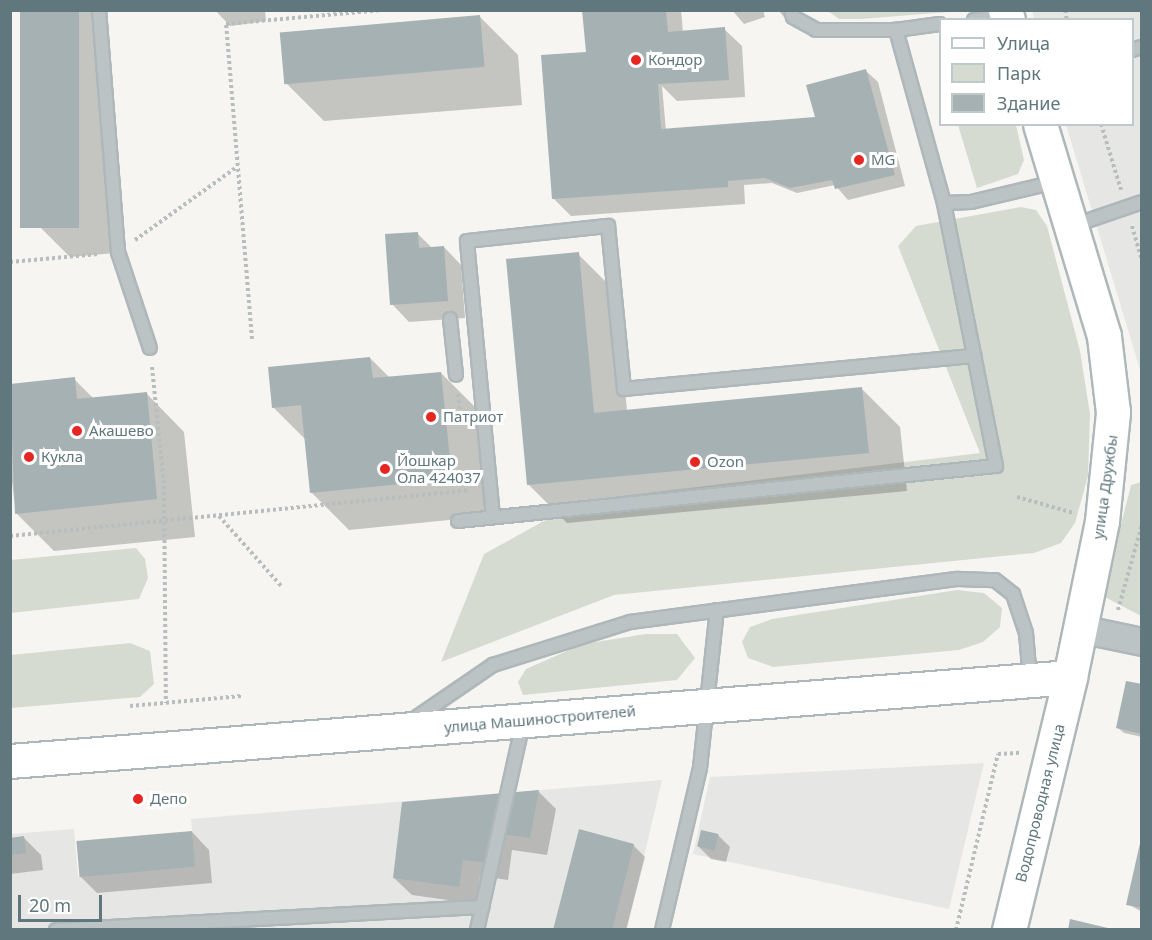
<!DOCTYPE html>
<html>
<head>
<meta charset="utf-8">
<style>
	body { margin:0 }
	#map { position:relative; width:1152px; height:940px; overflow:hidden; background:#f6f5f2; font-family:"Noto Sans",sans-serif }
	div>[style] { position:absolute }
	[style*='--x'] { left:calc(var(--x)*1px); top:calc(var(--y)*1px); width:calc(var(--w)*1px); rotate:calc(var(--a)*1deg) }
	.built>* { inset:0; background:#e6e7e5 }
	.green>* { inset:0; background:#d6dbd1 }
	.shadow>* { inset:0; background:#0003 }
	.building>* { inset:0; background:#a5b1b3; transform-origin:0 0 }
	.path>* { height:4px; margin-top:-2px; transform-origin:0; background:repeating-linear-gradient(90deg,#b8bdbe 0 3px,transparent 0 6px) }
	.roads { filter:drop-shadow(2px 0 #aeb7b9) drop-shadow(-2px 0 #aeb7b9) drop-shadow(0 2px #aeb7b9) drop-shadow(0 -2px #aeb7b9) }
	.lane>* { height:12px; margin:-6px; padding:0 6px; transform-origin:6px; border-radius:6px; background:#bcc3c5 }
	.street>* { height:26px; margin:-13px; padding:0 13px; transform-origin:13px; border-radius:13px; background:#bcc3c5 }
	.secondary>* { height:33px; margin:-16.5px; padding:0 16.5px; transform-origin:16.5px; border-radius:16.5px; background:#fff }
	.primary>* { height:33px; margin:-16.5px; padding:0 16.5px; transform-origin:16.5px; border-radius:16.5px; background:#fff }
	.dots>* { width:16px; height:16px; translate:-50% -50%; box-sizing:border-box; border:3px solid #fff; border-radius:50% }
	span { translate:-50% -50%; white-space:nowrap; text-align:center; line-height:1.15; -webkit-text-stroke:6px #fff; paint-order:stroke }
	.poi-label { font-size:15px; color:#60777d }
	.left { translate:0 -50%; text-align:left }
	.street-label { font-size:15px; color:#60777d }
	.frame { position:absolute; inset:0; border:12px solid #60777d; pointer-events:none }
	.legend { position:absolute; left:939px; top:18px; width:195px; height:108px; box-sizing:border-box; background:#fff; border:2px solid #bfc9cb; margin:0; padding:8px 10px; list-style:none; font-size:18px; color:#60777d }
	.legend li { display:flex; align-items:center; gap:12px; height:30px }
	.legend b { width:30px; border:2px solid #bfc9cb }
	.scale { position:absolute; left:18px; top:895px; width:84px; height:27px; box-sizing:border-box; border:3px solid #60777d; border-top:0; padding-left:8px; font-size:18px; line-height:21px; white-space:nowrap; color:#60777d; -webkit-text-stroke:4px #fff; paint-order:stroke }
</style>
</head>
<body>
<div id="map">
	<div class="built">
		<i style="clip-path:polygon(1032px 11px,1141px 11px,1141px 373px,1066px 125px,1132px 124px,1132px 20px,1034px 19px)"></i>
		<i style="clip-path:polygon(984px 763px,949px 909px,693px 854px,710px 777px)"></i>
		<i style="clip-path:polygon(662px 780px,627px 929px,11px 930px,11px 834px,74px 829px,78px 876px,195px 867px,191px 819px)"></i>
	</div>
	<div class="green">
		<i style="clip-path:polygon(828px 11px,961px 11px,861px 19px,839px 19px)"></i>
		<i style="clip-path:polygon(958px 125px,1016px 125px,1024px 160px,1018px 174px,977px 188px)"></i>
		<i style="clip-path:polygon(1021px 207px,1036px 210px,1047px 226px,1080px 351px,1090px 414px,1088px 476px,1075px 523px,1061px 543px,1034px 553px,614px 595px,441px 662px,484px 554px,580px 501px,980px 453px,898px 246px,916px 226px)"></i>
		<i style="clip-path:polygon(1141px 482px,1141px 616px,1103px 596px,1131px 485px)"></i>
		<i style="clip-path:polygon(136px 548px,145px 559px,148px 578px,139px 599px,11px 613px,11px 560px)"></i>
		<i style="clip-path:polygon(957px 590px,984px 593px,1002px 608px,1000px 627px,983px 642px,959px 650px,773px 667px,748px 658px,742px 642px,750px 627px,772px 619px)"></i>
		<i style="clip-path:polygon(646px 634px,677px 634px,695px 658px,677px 680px,523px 695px,518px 682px,526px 669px,583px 644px)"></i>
		<i style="clip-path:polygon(130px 643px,150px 651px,154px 684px,140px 697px,11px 708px,11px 655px)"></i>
	</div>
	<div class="shadow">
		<i style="clip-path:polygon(22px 10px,107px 10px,126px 252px,70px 257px,39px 226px)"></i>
		<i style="clip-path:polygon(215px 10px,265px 10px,266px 21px,230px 26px)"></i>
		<i style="clip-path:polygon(584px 10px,681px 10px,683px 32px,724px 29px,742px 46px,745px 97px,677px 101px,662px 86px,666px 131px,814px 119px,866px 71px,878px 82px,905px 186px,848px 200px,835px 185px,797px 193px,772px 183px,744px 185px,745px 204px,571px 216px,553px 198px,587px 53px)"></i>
		<i style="clip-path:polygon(732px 10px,763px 10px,765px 17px,744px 24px)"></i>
		<i style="clip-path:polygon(778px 10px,803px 10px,784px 17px)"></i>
		<i style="clip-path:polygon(480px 17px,518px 55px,522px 105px,324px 121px,286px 83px)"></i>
		<i style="clip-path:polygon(417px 233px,432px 248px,444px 247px,461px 265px,465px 318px,409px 322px,392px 304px)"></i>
		<i style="clip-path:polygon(578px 254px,616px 292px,627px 411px,862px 389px,900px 427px,907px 491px,567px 523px,529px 485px)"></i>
		<i style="clip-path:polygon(370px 358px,390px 378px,441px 373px,479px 411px,489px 516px,349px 530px,311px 492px,306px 440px,273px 407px)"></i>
		<i style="clip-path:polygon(74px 379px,94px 399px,146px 393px,184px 432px,195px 537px,54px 551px,16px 513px,10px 467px,10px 385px)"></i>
		<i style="clip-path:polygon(1142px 686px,1142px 737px,1124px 733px,1118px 728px)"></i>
		<i style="clip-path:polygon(539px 792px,556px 809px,547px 855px,512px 850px,508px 880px,480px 876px,476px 904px,412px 895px,394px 878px,403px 803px)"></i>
		<i style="clip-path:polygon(192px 832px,209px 850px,212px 883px,97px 893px,80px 876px)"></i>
		<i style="clip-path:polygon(718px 835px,730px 847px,726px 862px,711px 859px,699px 847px)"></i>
		<i style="clip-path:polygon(24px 838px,41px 855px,43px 870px,10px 874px,10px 839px)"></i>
		<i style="clip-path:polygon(1142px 842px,1142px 912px,1128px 904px)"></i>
		<i style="clip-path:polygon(633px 845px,645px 857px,626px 930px,555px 930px)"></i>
	</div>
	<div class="building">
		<i style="left:20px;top:10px;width:59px;height:218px"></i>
		<i style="clip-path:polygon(582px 10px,666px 10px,668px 32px,725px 27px,729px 80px,658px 84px,661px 129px,815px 117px,806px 85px,866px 69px,895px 175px,835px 189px,832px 180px,790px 188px,765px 178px,728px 181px,728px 187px,552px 199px,541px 55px,586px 52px)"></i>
		<i style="left:480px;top:15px;width:52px;height:201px;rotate:85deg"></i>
		<i style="clip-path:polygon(418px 232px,419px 248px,444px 246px,448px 301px,390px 305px,385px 234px)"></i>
		<i style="clip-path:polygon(579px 252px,594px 413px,862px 387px,869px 453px,527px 485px,506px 259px)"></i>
		<i style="clip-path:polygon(370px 357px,373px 378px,441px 372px,452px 479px,310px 493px,301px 405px,272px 408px,268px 367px)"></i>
		<i style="clip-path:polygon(75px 377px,77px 399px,147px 392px,157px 499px,15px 514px,10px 384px)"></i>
		<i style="clip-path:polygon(1126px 681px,1142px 684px,1142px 734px,1116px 728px)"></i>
		<i style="clip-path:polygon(539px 790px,530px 838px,495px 833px,491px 863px,463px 860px,459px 887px,393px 878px,402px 802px)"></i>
		<i style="clip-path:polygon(579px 829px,634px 844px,612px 930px,553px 930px)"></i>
		<i style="left:701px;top:830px;width:18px;height:17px;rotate:13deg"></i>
		<i style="left:192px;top:831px;width:36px;height:116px;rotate:85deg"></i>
		<i style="clip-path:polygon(24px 836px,26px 853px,10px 855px,10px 838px)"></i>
		<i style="clip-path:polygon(1141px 839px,1142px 839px,1142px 908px,1126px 905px)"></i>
		<i style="clip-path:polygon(1070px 919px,1112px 929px,1112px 930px,1068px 930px)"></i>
	</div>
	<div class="path">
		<i style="--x:1065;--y:10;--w:10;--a:79"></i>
		<i style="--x:1101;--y:124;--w:69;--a:73.1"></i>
		<i style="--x:1132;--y:226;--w:37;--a:74"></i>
		<i style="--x:135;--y:240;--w:125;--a:-35.6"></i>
		<i style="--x:10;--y:262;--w:89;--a:-5.1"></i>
		<i style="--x:252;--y:339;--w:316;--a:-94.7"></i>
		<i style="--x:226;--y:24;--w:157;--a:-5.1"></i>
		<i style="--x:152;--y:367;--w:120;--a:84.2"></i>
		<i style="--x:164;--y:486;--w:217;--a:89.5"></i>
		<i style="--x:458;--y:394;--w:29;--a:84"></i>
		<i style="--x:1017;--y:497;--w:59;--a:15.7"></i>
		<i style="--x:219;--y:516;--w:95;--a:48.4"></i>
		<i style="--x:10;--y:536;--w:461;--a:-5.7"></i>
		<i style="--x:1118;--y:610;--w:89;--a:-74.4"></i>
		<i style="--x:130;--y:706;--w:112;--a:-5.1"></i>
		<i style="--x:956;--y:930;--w:181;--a:-76.6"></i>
		<i style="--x:998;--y:754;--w:22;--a:-3"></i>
	</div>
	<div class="roads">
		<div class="lane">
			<i style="--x:99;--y:10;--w:243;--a:85.5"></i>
			<i style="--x:118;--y:252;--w:101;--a:71.6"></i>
			<i style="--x:791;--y:10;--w:7;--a:74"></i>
			<i style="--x:793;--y:17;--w:26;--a:29"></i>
			<i style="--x:816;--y:30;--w:80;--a:0"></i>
			<i style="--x:896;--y:30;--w:44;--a:-7.8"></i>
			<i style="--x:974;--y:20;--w:32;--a:-9"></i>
			<i style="--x:1132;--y:50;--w:10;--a:-17"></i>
			<i style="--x:944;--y:203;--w:27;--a:-2"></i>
			<i style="--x:971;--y:202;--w:86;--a:-13.4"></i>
			<i style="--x:1072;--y:226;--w:74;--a:-18.9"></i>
			<i style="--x:450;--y:319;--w:56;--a:83.9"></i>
			<i style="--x:493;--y:517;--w:277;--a:-95.4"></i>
			<i style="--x:467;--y:241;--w:142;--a:-6.1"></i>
			<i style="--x:608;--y:226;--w:164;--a:84.4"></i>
			<i style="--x:624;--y:389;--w:352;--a:-5.4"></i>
			<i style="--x:458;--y:521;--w:541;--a:-5.84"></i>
			<i style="--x:996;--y:466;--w:268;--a:-101.2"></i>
			<i style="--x:944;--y:203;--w:180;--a:-105.5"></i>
			<i style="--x:414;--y:719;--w:96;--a:-34.4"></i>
			<i style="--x:493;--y:665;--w:144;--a:-17.4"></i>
			<i style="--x:630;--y:622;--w:331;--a:-7.5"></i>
			<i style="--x:958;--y:579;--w:37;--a:2"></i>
			<i style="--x:995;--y:580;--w:23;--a:38"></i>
			<i style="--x:1013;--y:594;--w:41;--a:71.6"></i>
			<i style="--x:1026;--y:633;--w:47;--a:85.1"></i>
			<i style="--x:56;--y:930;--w:427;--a:-3.1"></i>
			<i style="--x:477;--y:930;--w:212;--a:-77.5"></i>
			<i style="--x:662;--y:930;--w:166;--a:-76.8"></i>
			<i style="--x:700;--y:768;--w:159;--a:-83.9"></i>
		</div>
		<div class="street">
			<i style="--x:1080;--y:629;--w:63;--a:11.8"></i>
		</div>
		<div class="secondary">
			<i style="--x:10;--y:761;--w:1063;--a:-4.53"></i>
		</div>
		<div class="primary">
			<i style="--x:1005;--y:10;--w:10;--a:73"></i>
			<i style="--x:1009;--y:930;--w:260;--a:-76.4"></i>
			<i style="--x:1070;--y:677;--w:159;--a:-78.4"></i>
			<i style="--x:1102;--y:521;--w:110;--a:-84.2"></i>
			<i style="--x:1113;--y:412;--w:77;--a:-96.8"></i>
			<i style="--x:1104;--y:336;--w:221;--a:-106.8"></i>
		</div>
	</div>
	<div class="dots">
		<i style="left:636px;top:60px;background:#e52623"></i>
		<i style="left:859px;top:160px;background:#e52623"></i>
		<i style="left:431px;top:417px;background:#e52623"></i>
		<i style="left:77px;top:431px;background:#e52623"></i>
		<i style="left:29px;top:457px;background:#e52623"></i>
		<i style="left:695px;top:462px;background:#e52623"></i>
		<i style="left:385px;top:469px;background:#e52623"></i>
		<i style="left:138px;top:799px;background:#e52623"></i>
	</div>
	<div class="poi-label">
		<span class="left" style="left:648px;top:60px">Кондор</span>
		<span class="left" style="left:871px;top:160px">MG</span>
		<span class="left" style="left:443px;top:417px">Патриот</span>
		<span class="left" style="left:89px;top:431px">Акашево</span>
		<span class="left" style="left:41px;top:457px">Кукла</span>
		<span class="left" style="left:397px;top:469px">Йошкар<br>Ола 424037</span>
		<span class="left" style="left:707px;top:462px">Ozon</span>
		<span class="left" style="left:150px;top:799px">Депо</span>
	</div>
	<div class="street-label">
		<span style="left:1105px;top:487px;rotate:-82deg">улица Дружбы</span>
		<span style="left:540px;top:719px;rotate:-5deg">улица Машиностроителей</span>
		<span style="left:1040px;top:803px;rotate:-76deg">Водопроводная улица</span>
	</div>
	<div class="frame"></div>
	<ul class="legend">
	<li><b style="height:8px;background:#fff"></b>Улица</li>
	<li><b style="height:16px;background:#d6dbd1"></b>Парк</li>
	<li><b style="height:16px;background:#a5b1b3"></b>Здание</li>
	</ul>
	<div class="scale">20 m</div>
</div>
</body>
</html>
